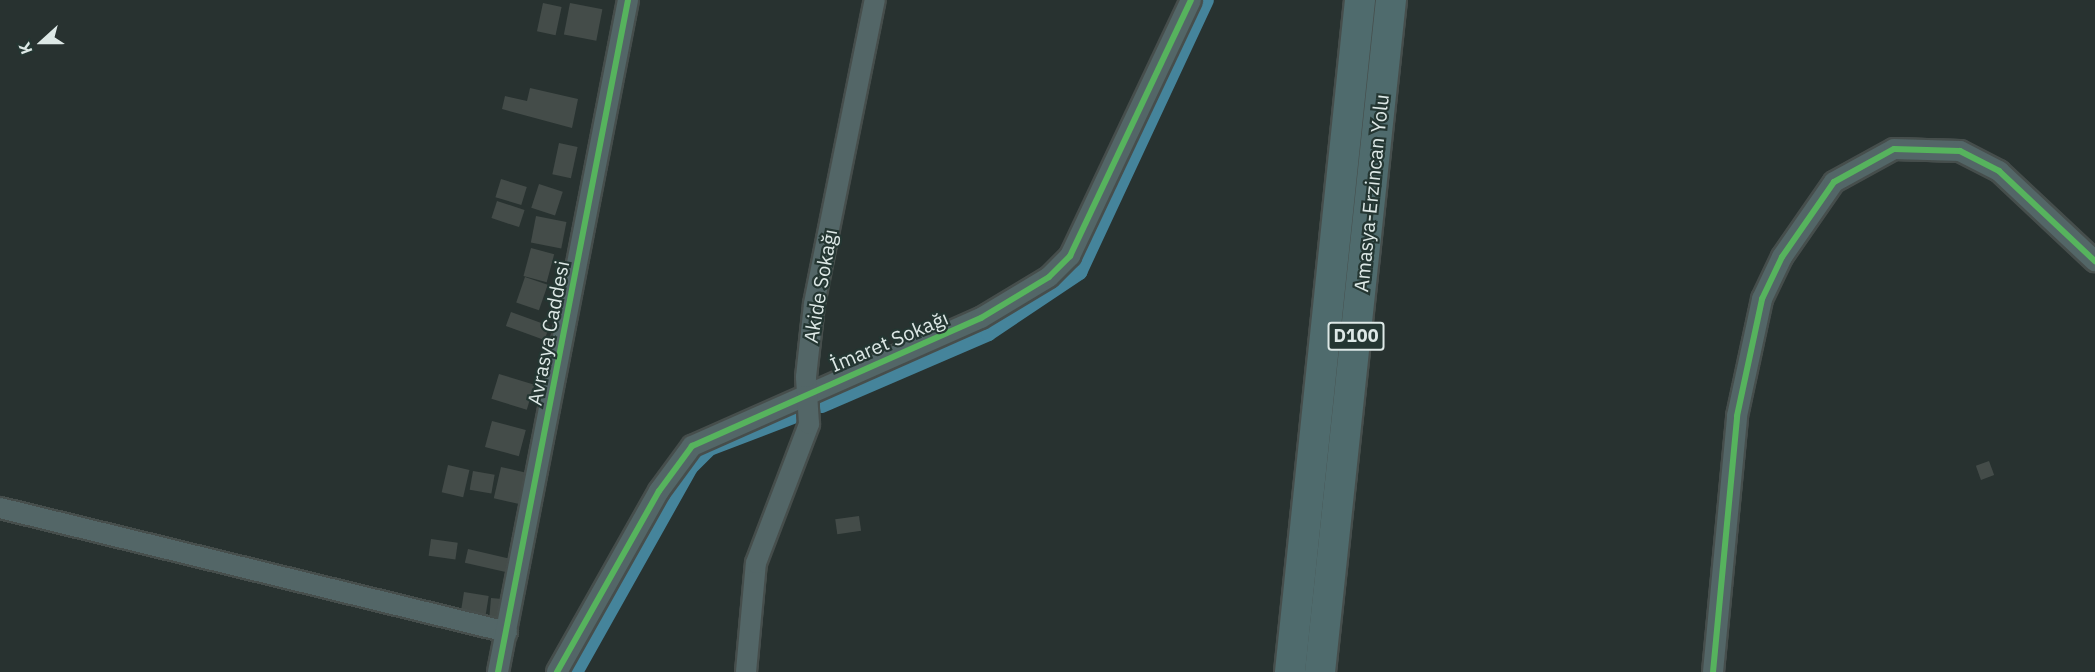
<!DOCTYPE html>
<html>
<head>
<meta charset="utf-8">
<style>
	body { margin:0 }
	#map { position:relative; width:2095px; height:672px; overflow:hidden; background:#283230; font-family:"IBM Plex Sans",sans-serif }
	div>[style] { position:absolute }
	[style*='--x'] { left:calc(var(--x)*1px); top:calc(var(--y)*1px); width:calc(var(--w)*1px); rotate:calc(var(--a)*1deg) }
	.canal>* { height:15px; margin:-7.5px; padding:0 7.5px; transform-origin:7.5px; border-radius:7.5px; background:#45849b }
	.building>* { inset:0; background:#444c49; transform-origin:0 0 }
	.roads { filter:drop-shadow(2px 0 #464e4c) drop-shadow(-2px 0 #464e4c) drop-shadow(0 2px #464e4c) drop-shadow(0 -2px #464e4c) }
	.minor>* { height:20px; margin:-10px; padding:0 10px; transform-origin:10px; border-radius:10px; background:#536667 }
	.highway>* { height:30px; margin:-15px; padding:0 15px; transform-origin:15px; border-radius:15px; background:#4f6b6d }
	.cycleway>* { height:6px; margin:-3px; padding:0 3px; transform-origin:3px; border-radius:3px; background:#56b35d }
	span { translate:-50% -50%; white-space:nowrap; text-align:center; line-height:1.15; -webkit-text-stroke:4.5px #243632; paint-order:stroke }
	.shield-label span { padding:2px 4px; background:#243632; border:2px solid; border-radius:4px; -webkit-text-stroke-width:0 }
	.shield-label { font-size:18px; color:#dde8e6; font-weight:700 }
	.street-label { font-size:20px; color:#dde8e6 }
	.north { position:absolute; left:12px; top:12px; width:60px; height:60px; -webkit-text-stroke:4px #243632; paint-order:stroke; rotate:249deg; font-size:16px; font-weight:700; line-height:24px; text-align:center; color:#dde8e6 }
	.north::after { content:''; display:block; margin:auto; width:21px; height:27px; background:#dde8e6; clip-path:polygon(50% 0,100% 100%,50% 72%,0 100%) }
</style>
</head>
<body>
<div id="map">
	<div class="canal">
		<i style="--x:821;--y:405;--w:182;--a:-23.3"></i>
		<i style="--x:988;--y:333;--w:110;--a:-33.8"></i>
		<i style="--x:1079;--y:272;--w:300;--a:-65"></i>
		<i style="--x:575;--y:672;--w:235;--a:-60.7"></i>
		<i style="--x:690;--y:467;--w:27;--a:-45"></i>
		<i style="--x:709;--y:448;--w:95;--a:-20.9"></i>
	</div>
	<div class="building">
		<i style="left:543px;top:3px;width:19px;height:29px;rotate:12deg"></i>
		<i style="left:570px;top:3px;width:33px;height:32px;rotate:11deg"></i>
		<i style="clip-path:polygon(530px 88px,578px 99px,572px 128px,502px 109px,505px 96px,527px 101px)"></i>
		<i style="left:559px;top:143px;width:19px;height:32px;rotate:12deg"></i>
		<i style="left:501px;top:179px;width:27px;height:19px;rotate:17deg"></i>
		<i style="left:539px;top:184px;width:25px;height:25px;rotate:18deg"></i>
		<i style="left:497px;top:201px;width:29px;height:18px;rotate:18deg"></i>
		<i style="left:536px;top:216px;width:31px;height:27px;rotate:11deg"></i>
		<i style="left:531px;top:248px;width:24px;height:29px;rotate:15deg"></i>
		<i style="left:525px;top:277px;width:24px;height:27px;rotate:19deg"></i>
		<i style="left:511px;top:312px;width:41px;height:15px;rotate:20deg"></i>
		<i style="left:499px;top:374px;width:37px;height:26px;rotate:17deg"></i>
		<i style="left:492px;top:421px;width:35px;height:27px;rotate:15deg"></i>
		<i style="left:1989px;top:461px;width:15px;height:14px;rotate:70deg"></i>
		<i style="left:448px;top:465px;width:22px;height:28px;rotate:13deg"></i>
		<i style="left:501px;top:467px;width:26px;height:32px;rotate:13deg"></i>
		<i style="left:473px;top:471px;width:22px;height:19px;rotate:10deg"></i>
		<i style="left:859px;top:516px;width:15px;height:24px;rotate:82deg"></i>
		<i style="left:431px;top:539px;width:27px;height:17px;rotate:8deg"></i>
		<i style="left:468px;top:549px;width:43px;height:14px;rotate:13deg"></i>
		<i style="left:464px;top:592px;width:25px;height:24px;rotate:9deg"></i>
		<i style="left:491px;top:598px;width:11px;height:25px;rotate:5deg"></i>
	</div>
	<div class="roads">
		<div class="minor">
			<i style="--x:0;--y:508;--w:522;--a:13.74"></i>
			<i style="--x:498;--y:672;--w:684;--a:-79.05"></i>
			<i style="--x:557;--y:672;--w:208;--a:-60.6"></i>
			<i style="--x:659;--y:491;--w:56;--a:-53.7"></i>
			<i style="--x:692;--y:446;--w:316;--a:-23.9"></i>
			<i style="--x:981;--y:318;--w:79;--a:-31.1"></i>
			<i style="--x:1049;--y:277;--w:30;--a:-45"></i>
			<i style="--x:1070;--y:256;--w:283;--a:-64.7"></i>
			<i style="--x:746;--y:672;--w:109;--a:-84.8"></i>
			<i style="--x:756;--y:563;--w:149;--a:-69.1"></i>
			<i style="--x:809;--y:424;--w:47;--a:-93.7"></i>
			<i style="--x:806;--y:377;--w:73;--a:-83.7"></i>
			<i style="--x:814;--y:304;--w:310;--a:-78.7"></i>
			<i style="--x:1713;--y:672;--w:257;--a:-84.6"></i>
			<i style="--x:1737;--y:416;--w:120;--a:-77.9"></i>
			<i style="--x:1762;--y:299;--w:47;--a:-64.5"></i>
			<i style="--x:1782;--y:257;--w:91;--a:-55.3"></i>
			<i style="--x:1834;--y:182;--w:68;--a:-28.8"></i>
			<i style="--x:1894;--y:149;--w:66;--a:1.7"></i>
			<i style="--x:1960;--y:151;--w:44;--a:27.1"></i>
			<i style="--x:1999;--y:171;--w:132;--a:43.2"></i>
		</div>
		<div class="highway">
			<i style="--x:1290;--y:672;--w:676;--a:-84.05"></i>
			<i style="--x:1320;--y:672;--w:676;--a:-83.97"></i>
		</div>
	</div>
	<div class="cycleway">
		<i style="--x:498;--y:672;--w:684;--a:-79.05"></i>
		<i style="--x:557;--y:672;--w:208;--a:-60.6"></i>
		<i style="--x:659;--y:491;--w:56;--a:-53.7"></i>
		<i style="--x:692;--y:446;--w:316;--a:-23.9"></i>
		<i style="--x:981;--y:318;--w:79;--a:-31.1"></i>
		<i style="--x:1049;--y:277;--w:30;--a:-45"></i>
		<i style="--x:1070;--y:256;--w:283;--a:-64.7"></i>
		<i style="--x:1713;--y:672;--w:257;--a:-84.6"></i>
		<i style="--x:1737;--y:416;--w:120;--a:-77.9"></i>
		<i style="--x:1762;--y:299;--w:47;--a:-64.5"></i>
		<i style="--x:1782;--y:257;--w:91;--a:-55.3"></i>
		<i style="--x:1834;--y:182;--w:68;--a:-28.8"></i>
		<i style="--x:1894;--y:149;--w:66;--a:1.7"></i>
		<i style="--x:1960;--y:151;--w:44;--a:27.1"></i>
		<i style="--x:1999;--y:171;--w:132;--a:43.2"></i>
	</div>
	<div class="shield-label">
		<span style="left:1356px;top:336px">D100</span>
	</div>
	<div class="street-label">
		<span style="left:1371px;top:193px;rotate:-84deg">Amasya-Erzincan Yolu</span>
		<span style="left:820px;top:286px;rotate:-80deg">Akide Sokağı</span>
		<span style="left:548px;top:333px;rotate:-79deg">Avrasya Caddesi</span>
		<span style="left:889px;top:341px;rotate:-23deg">İmaret Sokağı</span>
	</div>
	<div class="north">K</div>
</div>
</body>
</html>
